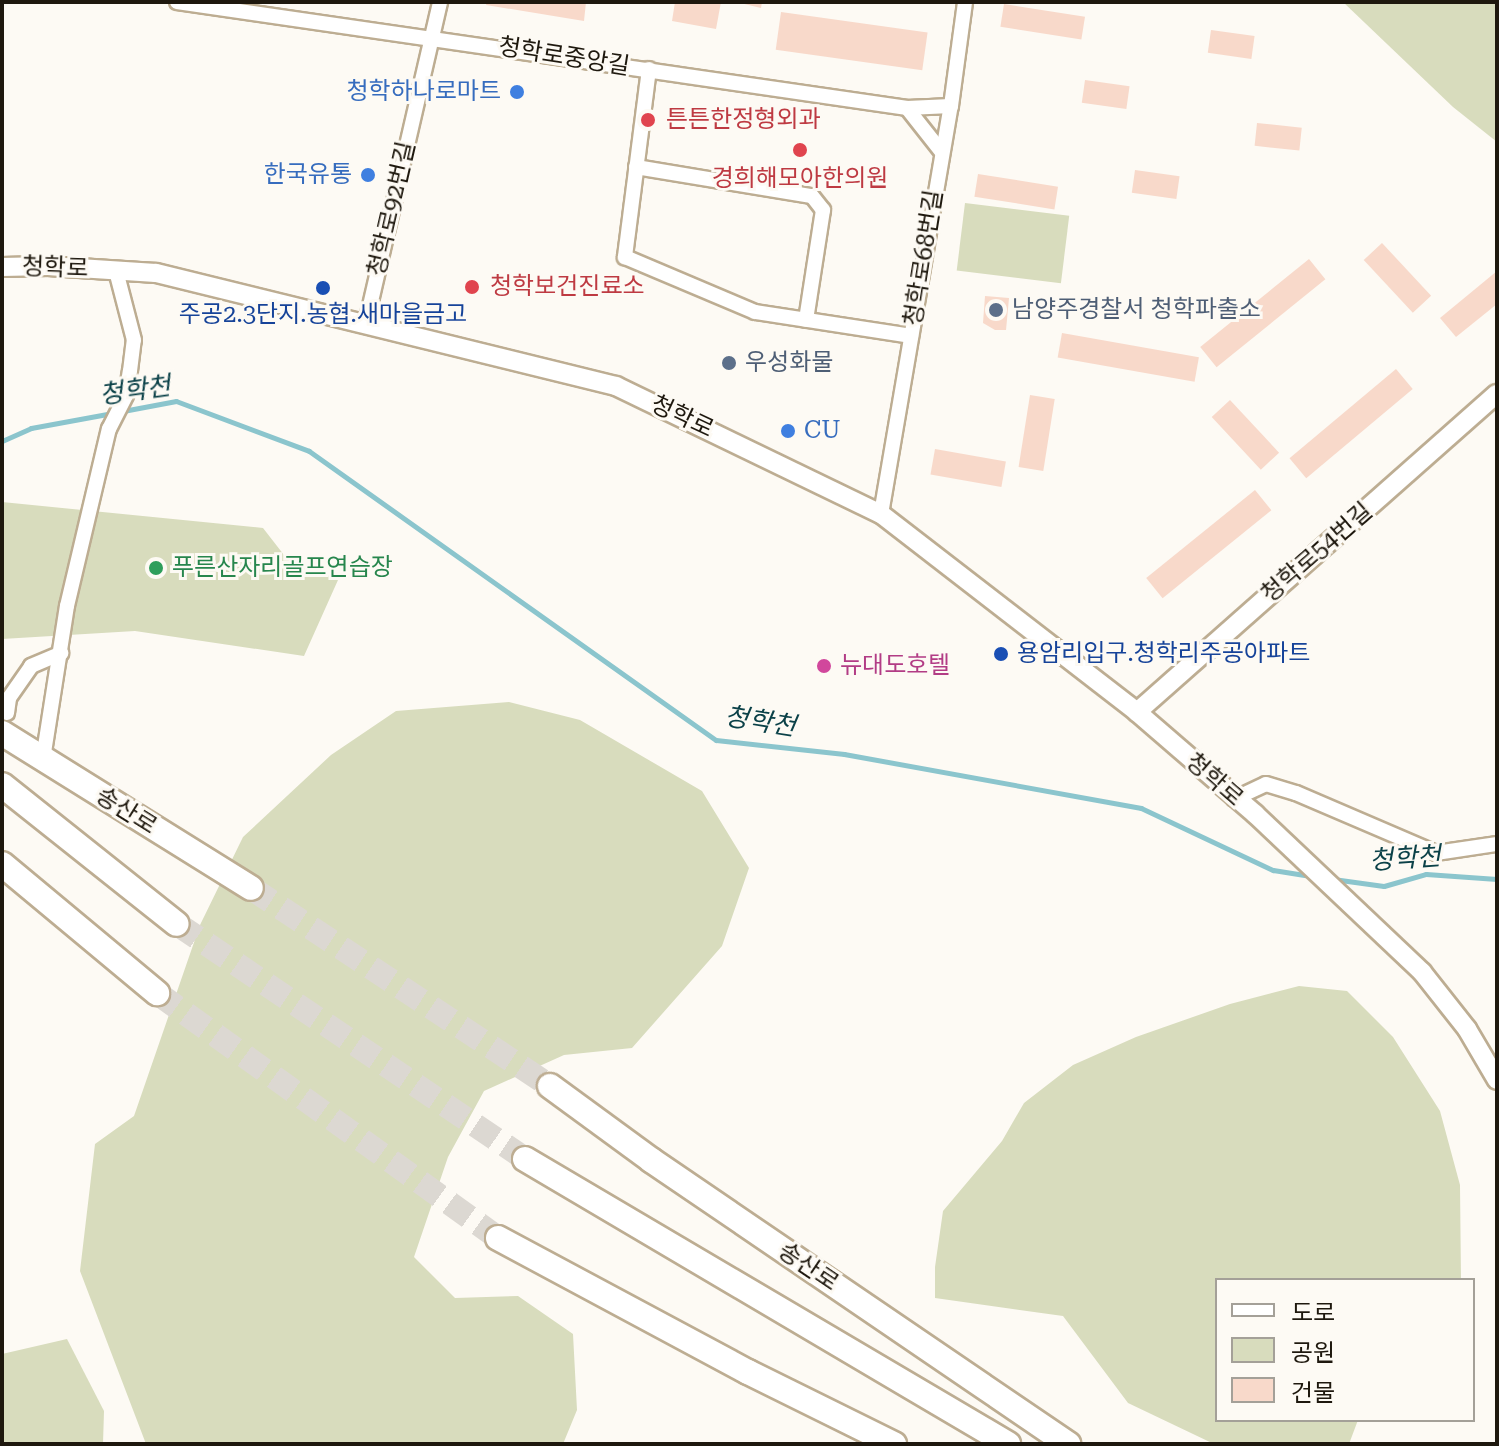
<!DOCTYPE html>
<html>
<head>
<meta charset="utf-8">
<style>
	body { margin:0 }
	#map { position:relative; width:1499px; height:1446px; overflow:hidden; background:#fdfaf4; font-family:"Roboto Serif","Noto Sans KR",serif }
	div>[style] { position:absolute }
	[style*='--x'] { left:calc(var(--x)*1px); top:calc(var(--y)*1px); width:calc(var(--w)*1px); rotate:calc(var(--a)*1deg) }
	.green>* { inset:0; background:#d8dcbd; transform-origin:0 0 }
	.stream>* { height:5px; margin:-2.5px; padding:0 2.5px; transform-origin:2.5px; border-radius:2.5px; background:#8bc5cd }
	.building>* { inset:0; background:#f8d9ca; transform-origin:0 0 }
	.primary-tunnel>* { height:24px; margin-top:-12px; transform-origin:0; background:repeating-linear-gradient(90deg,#dcd8d2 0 24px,transparent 0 36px) }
	.roads { filter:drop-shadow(2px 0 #bdad92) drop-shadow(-2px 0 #bdad92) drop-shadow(0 2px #bdad92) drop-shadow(0 -2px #bdad92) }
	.minor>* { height:14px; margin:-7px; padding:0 7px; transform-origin:7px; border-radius:7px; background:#fff }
	.tertiary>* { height:18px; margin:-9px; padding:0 9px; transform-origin:9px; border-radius:9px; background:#fff }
	.primary>* { height:24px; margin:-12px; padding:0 12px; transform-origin:12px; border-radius:12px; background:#fff }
	.dots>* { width:22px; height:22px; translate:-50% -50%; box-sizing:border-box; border:4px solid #fdfaf4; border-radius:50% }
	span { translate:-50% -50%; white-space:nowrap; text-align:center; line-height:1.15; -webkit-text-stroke:6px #fdfaf4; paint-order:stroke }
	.street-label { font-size:24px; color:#1e180e }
	.shop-label { font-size:24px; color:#366cbe }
	.right { translate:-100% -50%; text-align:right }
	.left { translate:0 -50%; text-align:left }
	.health-label { font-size:24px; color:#be3a42 }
	.service-label { font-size:24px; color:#4e5e75 }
	.transit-label { font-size:24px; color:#164399 }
	.leisure-label { font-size:24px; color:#27864d }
	.hotel-label { font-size:24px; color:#b23c85 }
	.water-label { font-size:26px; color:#0b4148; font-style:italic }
	.frame { position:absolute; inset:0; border:4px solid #1e180e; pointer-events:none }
	.legend { position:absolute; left:1215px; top:1278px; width:260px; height:144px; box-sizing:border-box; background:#fdfaf4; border:2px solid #a4a098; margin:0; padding:10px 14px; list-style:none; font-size:24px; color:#1e180e }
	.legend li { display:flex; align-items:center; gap:16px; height:40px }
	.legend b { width:40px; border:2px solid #a4a098 }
</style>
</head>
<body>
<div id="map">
	<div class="green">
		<i style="clip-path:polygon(1343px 2px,1497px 2px,1497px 142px,1453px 107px)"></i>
		<i style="left:965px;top:203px;width:105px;height:68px;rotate:7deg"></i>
		<i style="clip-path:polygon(2px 502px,263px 528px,284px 555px,338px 580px,304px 656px,135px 631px,2px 639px)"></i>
		<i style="clip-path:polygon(509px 702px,580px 720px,702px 791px,749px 868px,722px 946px,632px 1048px,564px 1055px,484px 1091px,448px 1157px,414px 1257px,455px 1298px,518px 1296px,573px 1334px,577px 1410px,563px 1444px,146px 1444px,80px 1271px,95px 1144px,134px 1116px,200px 925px,243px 837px,331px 755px,396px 711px)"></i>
		<i style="clip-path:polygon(1299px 986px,1347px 991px,1393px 1037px,1440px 1111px,1460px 1185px,1461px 1280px,1217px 1280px,1217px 1420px,1358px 1420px,1349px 1444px,1214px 1444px,1128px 1403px,1063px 1316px,935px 1298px,935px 1267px,943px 1211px,1002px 1141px,1024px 1103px,1073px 1065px,1136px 1037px,1230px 1004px)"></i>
		<i style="clip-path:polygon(67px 1339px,104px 1411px,103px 1444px,2px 1444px,2px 1354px)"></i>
	</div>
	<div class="stream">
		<i style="--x:123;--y:411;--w:54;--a:-10.7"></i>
		<i style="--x:176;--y:401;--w:142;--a:20.6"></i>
		<i style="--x:309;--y:451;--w:499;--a:35.4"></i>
		<i style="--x:716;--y:740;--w:129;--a:6.2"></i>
		<i style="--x:844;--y:754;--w:302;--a:10.3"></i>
		<i style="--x:1141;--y:808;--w:146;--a:25.2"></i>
		<i style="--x:1273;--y:870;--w:38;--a:9"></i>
		<i style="--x:2;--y:441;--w:32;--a:-24"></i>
		<i style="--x:31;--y:428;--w:83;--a:-10.4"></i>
		<i style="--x:1333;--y:879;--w:51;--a:7.8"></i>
		<i style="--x:1384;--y:886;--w:44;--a:-15.9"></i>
		<i style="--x:1426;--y:874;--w:71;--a:4"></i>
	</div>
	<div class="building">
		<i style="clip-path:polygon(487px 2px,586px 2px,584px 21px,486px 5px)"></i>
		<i style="clip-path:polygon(675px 2px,721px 2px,716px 29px,672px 21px)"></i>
		<i style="clip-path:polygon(736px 2px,762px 2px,761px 8px)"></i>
		<i style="left:1004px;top:4px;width:82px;height:23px;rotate:9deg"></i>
		<i style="left:781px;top:12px;width:148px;height:38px;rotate:8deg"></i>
		<i style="left:1211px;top:30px;width:44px;height:23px;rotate:8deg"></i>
		<i style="left:1085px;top:80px;width:45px;height:23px;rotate:8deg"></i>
		<i style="left:1257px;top:123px;width:45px;height:23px;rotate:6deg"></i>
		<i style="left:1135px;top:170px;width:45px;height:23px;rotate:8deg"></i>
		<i style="left:978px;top:174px;width:81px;height:23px;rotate:9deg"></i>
		<i style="left:1382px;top:243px;width:72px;height:25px;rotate:47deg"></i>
		<i style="left:1309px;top:259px;width:26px;height:140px;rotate:51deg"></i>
		<i style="clip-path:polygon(1497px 271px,1497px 304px,1456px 337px,1440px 318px)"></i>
		<i style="clip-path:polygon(985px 296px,1009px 298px,1006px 330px,995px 330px,983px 323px)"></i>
		<i style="left:1062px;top:333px;width:139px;height:25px;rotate:10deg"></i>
		<i style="left:1396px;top:369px;width:26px;height:139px;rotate:50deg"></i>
		<i style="left:1030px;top:395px;width:25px;height:73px;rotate:9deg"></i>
		<i style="left:1230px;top:400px;width:72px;height:25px;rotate:47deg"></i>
		<i style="left:935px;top:449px;width:72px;height:26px;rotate:10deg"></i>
		<i style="left:1255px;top:490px;width:26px;height:140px;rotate:51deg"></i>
	</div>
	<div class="primary-tunnel">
		<i style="--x:251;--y:888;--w:359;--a:33.5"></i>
		<i style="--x:177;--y:924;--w:420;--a:34"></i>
		<i style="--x:157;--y:993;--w:420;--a:35.7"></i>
	</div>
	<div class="roads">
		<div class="minor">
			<i style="--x:177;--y:2;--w:738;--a:8.26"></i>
			<i style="--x:907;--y:108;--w:44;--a:-2.6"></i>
			<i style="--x:649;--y:69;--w:190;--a:97.3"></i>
			<i style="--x:625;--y:257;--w:141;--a:22.9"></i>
			<i style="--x:755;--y:312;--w:158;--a:8.7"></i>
			<i style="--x:907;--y:108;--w:55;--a:51.7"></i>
			<i style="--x:636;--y:167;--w:178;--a:9.4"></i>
			<i style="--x:812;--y:196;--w:18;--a:52"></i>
			<i style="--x:823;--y:210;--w:111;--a:98.8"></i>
			<i style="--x:366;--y:323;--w:329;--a:-77"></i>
			<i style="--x:881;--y:514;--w:414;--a:-80.3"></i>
			<i style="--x:951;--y:106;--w:105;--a:-82.3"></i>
			<i style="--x:7;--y:713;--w:15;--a:-82"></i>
			<i style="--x:9;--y:698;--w:39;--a:-55"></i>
			<i style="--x:31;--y:666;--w:33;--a:-23"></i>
			<i style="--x:43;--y:759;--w:155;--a:-81.1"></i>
			<i style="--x:67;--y:606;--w:182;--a:-76.7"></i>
			<i style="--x:109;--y:429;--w:38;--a:-63"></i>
			<i style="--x:126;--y:395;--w:24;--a:-81"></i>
			<i style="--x:130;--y:371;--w:31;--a:-83"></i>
			<i style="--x:134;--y:340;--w:71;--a:-104.6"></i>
			<i style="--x:1234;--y:799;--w:35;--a:-25"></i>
			<i style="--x:1266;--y:784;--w:31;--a:17"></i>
			<i style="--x:1296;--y:793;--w:152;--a:23.2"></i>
			<i style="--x:1436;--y:853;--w:62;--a:-8.4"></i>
		</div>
		<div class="tertiary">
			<i style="--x:2;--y:267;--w:46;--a:-1.2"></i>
			<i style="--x:48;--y:266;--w:108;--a:3.7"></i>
			<i style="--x:156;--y:273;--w:474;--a:13.8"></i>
			<i style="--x:616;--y:386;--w:294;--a:25.8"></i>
			<i style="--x:881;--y:514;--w:324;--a:37.7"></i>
			<i style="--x:1137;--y:712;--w:156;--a:40.8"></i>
			<i style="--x:1255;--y:814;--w:230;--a:43.4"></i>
			<i style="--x:1422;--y:972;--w:73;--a:51.7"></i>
			<i style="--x:1467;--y:1029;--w:59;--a:59.5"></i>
			<i style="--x:1137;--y:712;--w:480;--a:-41.5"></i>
		</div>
		<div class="primary">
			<i style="--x:2;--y:733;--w:293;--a:31.9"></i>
			<i style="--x:2;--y:785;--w:223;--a:38.5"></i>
			<i style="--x:2;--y:864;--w:202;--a:39.8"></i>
			<i style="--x:550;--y:1086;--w:125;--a:36.2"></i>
			<i style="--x:651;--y:1160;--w:505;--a:34.26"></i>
			<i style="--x:525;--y:1159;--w:561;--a:30.54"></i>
			<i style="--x:498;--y:1238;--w:284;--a:28.2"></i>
			<i style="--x:748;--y:1372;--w:163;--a:26.3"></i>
		</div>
	</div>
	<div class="dots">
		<i style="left:517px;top:92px;background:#3f7fe0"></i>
		<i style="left:648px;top:120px;background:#e0444e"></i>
		<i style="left:800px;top:150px;background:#e0444e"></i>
		<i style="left:368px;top:175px;background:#3f7fe0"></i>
		<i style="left:472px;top:287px;background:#e0444e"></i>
		<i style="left:323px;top:288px;background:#1a4fb4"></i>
		<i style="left:996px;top:310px;background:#5c6f8a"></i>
		<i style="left:729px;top:363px;background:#5c6f8a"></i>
		<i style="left:788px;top:431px;background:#3f7fe0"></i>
		<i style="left:156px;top:568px;background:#2e9e5b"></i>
		<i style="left:1001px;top:654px;background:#1a4fb4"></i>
		<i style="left:824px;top:666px;background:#d1479c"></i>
	</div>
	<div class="street-label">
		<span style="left:564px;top:57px;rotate:9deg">청학로중앙길</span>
		<span style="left:392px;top:209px;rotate:-77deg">청학로92번길</span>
		<span style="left:924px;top:258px;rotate:-81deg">청학로68번길</span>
		<span style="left:55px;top:268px;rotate:2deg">청학로</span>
		<span style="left:682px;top:417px;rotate:25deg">청학로</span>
		<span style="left:1317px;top:553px;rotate:-41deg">청학로54번길</span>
		<span style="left:1214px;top:780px;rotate:41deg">청학로</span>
		<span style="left:126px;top:811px;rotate:32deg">송산로</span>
		<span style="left:808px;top:1267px;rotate:34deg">송산로</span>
	</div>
	<div class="shop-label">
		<span class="right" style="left:501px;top:92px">청학하나로마트</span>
		<span class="right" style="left:352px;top:175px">한국유통</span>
		<span class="left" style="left:804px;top:431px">CU</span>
	</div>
	<div class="health-label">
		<span class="left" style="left:666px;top:120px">튼튼한정형외과</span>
		<span style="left:800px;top:179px">경희해모아한의원</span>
		<span class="left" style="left:490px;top:287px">청학보건진료소</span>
	</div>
	<div class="service-label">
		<span class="left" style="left:1012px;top:310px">남양주경찰서 청학파출소</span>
		<span class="left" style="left:745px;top:363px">우성화물</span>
	</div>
	<div class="transit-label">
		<span style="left:323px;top:315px">주공2.3단지.농협.새마을금고</span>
		<span class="left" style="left:1017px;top:654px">용암리입구.청학리주공아파트</span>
	</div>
	<div class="leisure-label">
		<span class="left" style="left:172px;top:568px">푸른산자리골프연습장</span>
	</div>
	<div class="hotel-label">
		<span class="left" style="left:840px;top:666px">뉴대도호텔</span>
	</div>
	<div class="water-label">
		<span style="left:135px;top:391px;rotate:-8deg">청학천</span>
		<span style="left:760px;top:722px;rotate:9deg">청학천</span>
		<span style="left:1405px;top:859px;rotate:-4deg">청학천</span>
	</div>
	<div class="frame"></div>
	<ul class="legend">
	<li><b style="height:10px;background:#fff"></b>도로</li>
	<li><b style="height:22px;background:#d8dcbd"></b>공원</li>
	<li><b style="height:22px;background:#f8d9ca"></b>건물</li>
	</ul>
</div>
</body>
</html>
